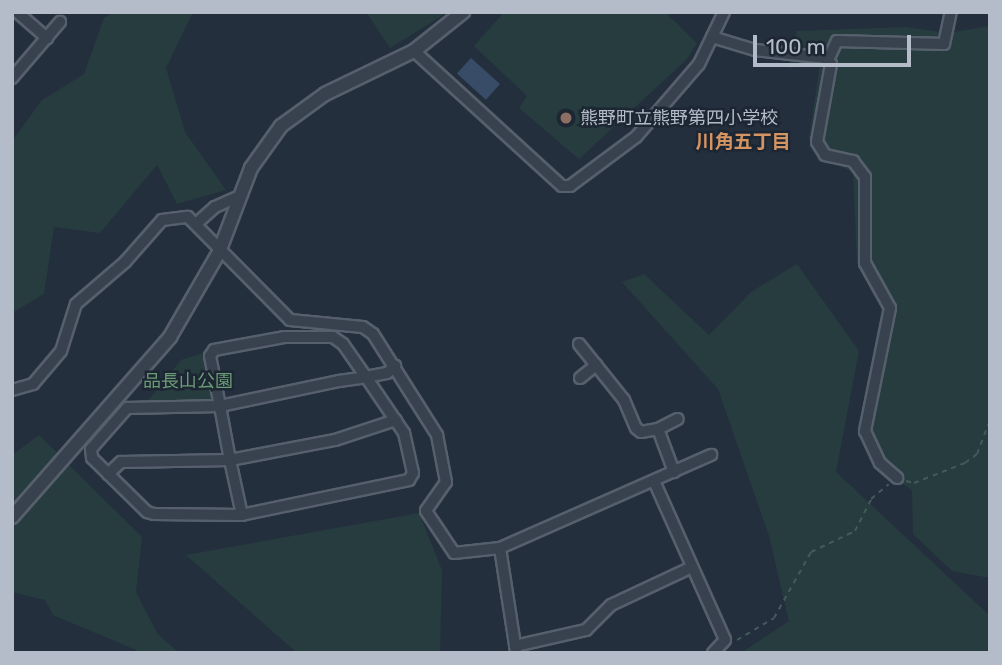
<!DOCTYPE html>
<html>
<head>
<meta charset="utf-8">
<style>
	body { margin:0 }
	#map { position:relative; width:1002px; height:665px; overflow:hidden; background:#242f3e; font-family:Rubik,"Noto Sans JP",sans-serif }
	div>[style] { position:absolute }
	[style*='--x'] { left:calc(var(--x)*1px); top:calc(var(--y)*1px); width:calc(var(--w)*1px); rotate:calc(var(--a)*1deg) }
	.green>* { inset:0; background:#263c3f }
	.water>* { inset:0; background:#394c67; transform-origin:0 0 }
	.path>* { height:2px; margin-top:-1px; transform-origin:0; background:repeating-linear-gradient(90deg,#44595c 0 5px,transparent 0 10px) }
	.roads { filter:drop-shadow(2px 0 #565f6c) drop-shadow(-2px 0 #565f6c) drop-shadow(0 2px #565f6c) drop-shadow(0 -2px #565f6c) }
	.minor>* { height:10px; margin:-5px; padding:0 5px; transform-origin:5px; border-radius:5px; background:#38414e }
	.tertiary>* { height:12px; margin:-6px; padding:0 6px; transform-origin:6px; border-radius:6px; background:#38414e }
	.dots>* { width:19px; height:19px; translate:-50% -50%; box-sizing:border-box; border:4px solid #1d2633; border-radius:50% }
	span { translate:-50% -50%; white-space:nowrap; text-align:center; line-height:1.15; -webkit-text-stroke:5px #1d2633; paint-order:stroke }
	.poi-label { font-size:18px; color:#b4bcc9 }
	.left { translate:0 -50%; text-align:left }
	.park-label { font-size:18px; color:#6b9a76 }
	.neighbourhood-label { font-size:19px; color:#d59563; font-weight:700 }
	.frame { position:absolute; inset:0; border:14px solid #b4bcc9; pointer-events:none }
	.scale { position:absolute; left:753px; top:35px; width:158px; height:32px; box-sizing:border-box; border:4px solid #b4bcc9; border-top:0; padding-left:9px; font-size:21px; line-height:24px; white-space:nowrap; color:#b4bcc9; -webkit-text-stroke:5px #1d2633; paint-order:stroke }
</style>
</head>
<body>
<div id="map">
	<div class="green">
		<i style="clip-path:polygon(114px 12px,193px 12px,166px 68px,185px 132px,226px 190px,177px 204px,157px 165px,100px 233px,54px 227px,44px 294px,12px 313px,12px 141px,42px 100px,84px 74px,104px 18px)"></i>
		<i style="clip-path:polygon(366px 12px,448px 12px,390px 48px)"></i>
		<i style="clip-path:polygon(504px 12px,665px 12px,697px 43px,687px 59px,579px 159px,519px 108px,527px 96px,474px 46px)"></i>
		<i style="clip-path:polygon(990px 26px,990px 578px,952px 571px,913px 534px,912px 490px,872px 464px,858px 430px,882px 306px,857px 263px,853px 172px,819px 157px,809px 138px,820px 65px,788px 68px,797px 31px,906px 27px,948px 33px)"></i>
		<i style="clip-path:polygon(797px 264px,859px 351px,836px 472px,990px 616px,990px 653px,741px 653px,789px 621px,769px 536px,718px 389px,622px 282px,644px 274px,709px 335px,751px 292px)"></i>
		<i style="clip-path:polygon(203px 353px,213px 395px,208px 402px,147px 402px,181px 360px)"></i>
		<i style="clip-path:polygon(39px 435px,142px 537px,136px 592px,157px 633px,179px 653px,143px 653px,53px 615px,45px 600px,12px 592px,12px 455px)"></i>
		<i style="clip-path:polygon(419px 513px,442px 570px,440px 653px,297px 653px,186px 555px)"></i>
	</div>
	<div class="water">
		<i style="left:471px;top:58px;width:39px;height:21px;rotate:42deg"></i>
	</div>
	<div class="path">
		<i style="--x:906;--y:481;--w:8;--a:14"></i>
		<i style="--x:914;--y:483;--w:55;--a:-21.4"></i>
		<i style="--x:965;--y:463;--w:15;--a:-37"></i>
		<i style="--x:977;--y:454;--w:36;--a:-69"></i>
		<i style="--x:737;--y:640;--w:43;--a:-30.7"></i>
		<i style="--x:774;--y:618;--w:76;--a:-60.7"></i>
		<i style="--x:811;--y:552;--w:49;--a:-25.5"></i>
		<i style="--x:855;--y:531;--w:36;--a:-63"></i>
		<i style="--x:871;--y:499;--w:23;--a:-40"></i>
	</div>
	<div class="roads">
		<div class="minor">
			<i style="--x:17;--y:12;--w:40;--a:41"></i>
			<i style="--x:712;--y:37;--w:45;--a:16.8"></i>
			<i style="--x:755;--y:50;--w:71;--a:6.4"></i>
			<i style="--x:826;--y:58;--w:8;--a:50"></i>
			<i style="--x:831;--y:64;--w:79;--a:100.2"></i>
			<i style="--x:817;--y:142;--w:15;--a:58"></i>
			<i style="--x:825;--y:155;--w:29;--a:12"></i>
			<i style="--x:853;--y:161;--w:20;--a:53"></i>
			<i style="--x:865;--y:177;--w:86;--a:90"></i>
			<i style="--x:865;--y:263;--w:51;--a:60.9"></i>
			<i style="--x:890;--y:308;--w:126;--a:101.5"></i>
			<i style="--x:865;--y:431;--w:35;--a:65"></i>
			<i style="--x:880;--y:463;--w:23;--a:41"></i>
			<i style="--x:414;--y:51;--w:200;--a:42.4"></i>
			<i style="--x:562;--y:186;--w:8;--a:0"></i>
			<i style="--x:570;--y:186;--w:82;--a:-36.6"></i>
			<i style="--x:636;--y:137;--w:96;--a:-49.2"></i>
			<i style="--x:699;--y:64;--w:58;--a:-64.3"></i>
			<i style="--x:828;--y:60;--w:21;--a:-65"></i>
			<i style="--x:837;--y:41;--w:107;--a:1.6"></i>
			<i style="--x:944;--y:44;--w:33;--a:-78"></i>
			<i style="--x:12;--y:78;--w:74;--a:-49.4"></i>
			<i style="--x:197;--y:223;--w:24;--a:-42"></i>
			<i style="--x:215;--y:207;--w:27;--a:-24"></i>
			<i style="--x:579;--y:344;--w:72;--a:51.2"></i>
			<i style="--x:624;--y:400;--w:30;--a:67"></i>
			<i style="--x:636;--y:428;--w:6;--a:39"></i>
			<i style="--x:641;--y:432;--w:17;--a:-10"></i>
			<i style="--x:658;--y:429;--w:46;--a:69.6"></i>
			<i style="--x:580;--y:378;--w:21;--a:-39"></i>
			<i style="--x:12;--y:390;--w:22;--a:-16"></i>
			<i style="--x:33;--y:384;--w:43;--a:-49.7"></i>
			<i style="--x:61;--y:351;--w:49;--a:-72.3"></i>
			<i style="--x:76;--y:304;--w:65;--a:-40.6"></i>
			<i style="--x:125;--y:262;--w:56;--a:-48.6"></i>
			<i style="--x:162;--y:220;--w:26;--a:-7"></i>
			<i style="--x:188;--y:217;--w:145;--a:45.3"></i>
			<i style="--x:290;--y:320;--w:73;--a:5.5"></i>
			<i style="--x:363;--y:327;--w:12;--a:35"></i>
			<i style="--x:373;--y:334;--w:120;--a:57.6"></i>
			<i style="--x:437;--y:435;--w:48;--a:79.2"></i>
			<i style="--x:446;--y:482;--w:35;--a:125"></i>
			<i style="--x:426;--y:511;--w:50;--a:56.3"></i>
			<i style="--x:454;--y:553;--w:46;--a:-6.2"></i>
			<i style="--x:500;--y:548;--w:231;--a:-23.8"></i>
			<i style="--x:658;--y:429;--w:22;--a:-27"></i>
			<i style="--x:108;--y:474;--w:18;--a:-43"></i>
			<i style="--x:121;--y:462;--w:109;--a:-1.1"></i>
			<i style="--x:230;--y:460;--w:107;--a:-10.8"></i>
			<i style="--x:335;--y:440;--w:64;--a:-18.2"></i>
			<i style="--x:654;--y:481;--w:174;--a:65.9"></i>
			<i style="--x:725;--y:640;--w:18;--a:133"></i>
			<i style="--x:242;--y:515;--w:56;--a:-102.3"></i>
			<i style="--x:230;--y:460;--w:55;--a:-100.5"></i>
			<i style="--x:220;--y:406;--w:51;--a:-101.3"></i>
			<i style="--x:210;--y:356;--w:7;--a:-56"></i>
			<i style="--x:214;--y:350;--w:71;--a:-10.5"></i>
			<i style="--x:284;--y:337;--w:49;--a:0"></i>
			<i style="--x:333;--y:337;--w:12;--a:35"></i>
			<i style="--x:343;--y:344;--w:40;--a:55.1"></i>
			<i style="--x:366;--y:377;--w:68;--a:55.8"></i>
			<i style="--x:404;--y:433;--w:41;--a:77.3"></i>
			<i style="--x:413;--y:473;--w:8;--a:120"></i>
			<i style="--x:409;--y:480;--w:171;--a:168.2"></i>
			<i style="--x:242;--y:515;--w:88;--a:-179.3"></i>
			<i style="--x:154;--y:514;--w:7;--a:-164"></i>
			<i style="--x:147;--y:512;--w:77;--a:-135.5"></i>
			<i style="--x:92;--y:458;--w:9;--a:-96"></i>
			<i style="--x:91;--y:449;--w:55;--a:-48.7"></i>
			<i style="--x:127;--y:408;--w:93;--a:-1.2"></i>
			<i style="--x:220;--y:406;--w:122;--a:-11.9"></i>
			<i style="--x:339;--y:381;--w:27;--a:-8"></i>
			<i style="--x:366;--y:377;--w:21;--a:-11"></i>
			<i style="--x:387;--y:373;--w:11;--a:-41"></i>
			<i style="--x:500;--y:548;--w:104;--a:81.2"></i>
			<i style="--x:515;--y:646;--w:73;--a:-12.7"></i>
			<i style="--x:586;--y:630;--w:35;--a:-45"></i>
			<i style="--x:611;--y:605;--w:89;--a:-25.1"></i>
		</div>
		<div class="tertiary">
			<i style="--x:12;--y:517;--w:240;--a:-48.7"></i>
			<i style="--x:170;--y:337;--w:98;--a:-60"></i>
			<i style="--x:219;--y:252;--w:90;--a:-69.1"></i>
			<i style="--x:251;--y:168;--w:52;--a:-54.5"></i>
			<i style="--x:281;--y:126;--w:54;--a:-36"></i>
			<i style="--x:325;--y:94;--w:99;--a:-25.8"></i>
			<i style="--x:414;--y:51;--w:63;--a:-38.5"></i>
		</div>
	</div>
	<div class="dots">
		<i style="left:566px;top:118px;background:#8d6e63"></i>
	</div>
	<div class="poi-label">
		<span class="left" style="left:580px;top:118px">熊野町立熊野第四小学校</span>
	</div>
	<div class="park-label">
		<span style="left:188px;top:381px">品長山公園</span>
	</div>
	<div class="neighbourhood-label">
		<span style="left:743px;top:142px">川角五丁目</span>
	</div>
	<div class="frame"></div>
	<div class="scale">100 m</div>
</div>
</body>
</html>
